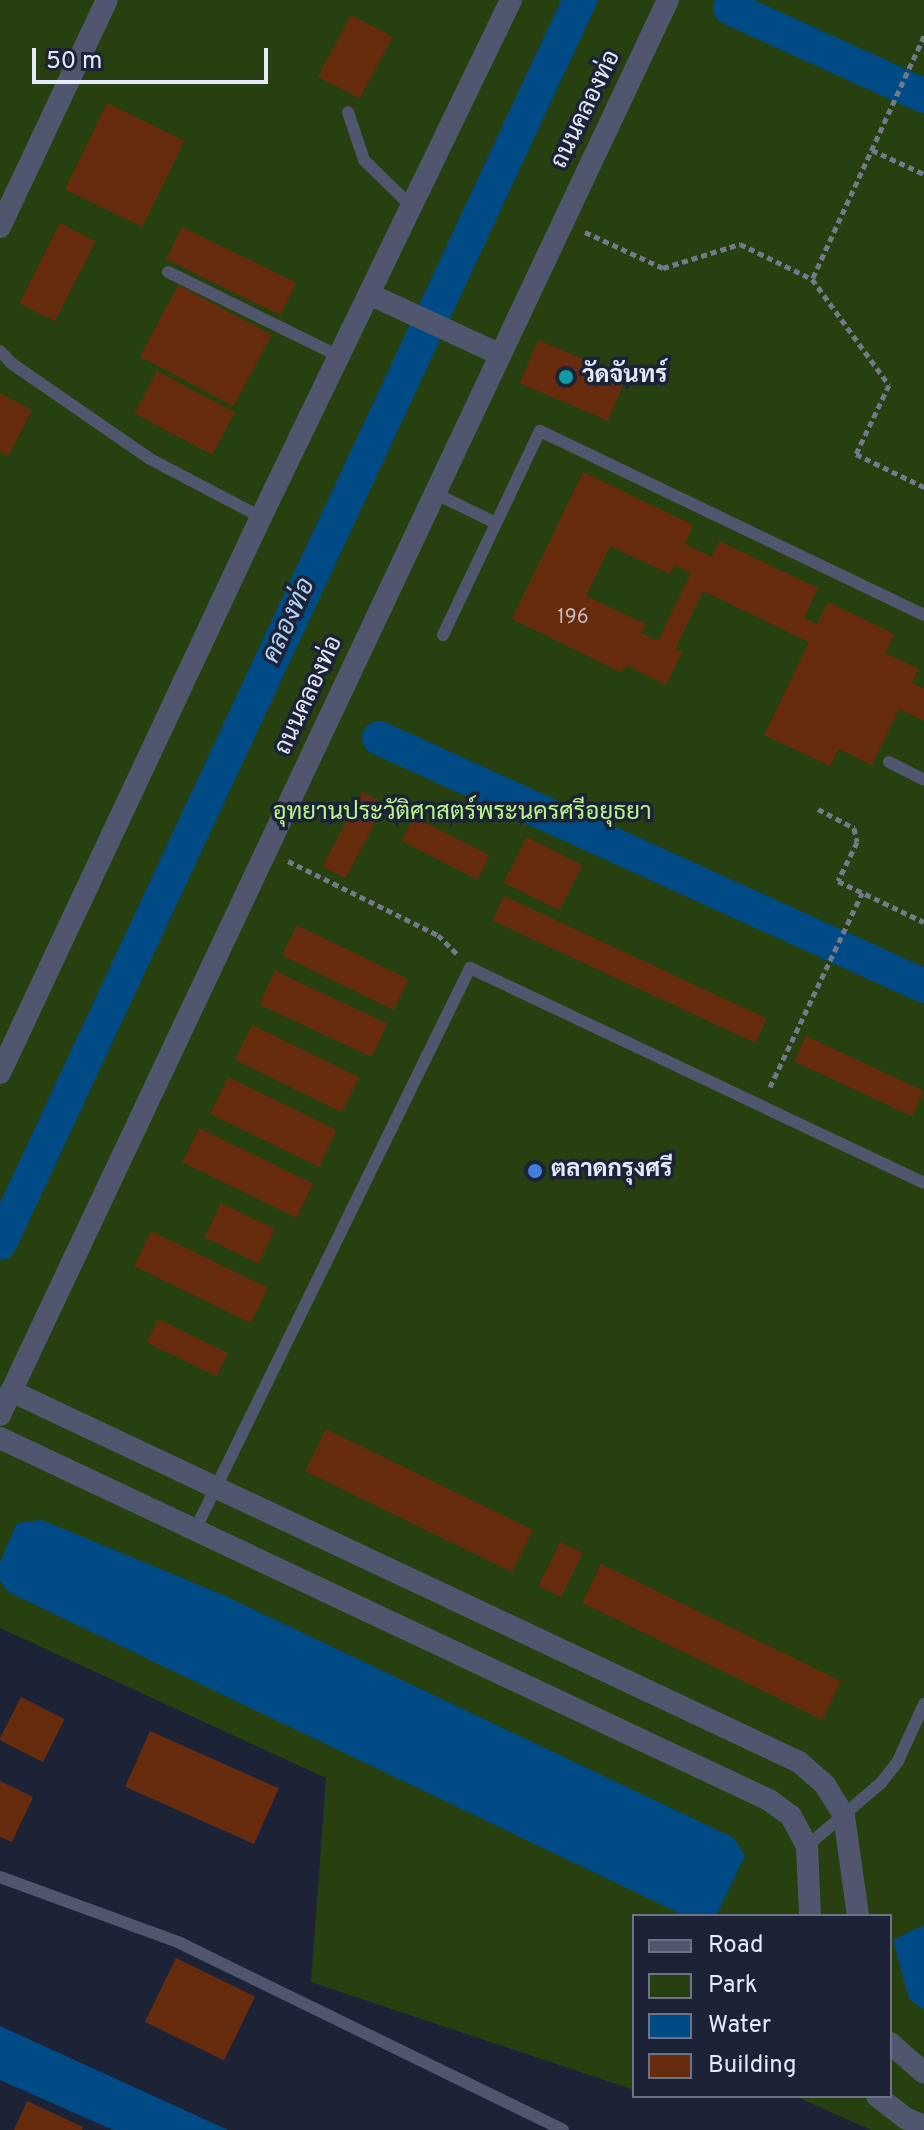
<!DOCTYPE html>
<html>
<head>
<meta charset="utf-8">
<style>
	body { margin:0 }
	#map { position:relative; width:924px; height:2130px; overflow:hidden; background:#1d2337; font-family:Overpass,Sarabun,sans-serif }
	div>[style] { position:absolute }
	[style*='--x'] { left:calc(var(--x)*1px); top:calc(var(--y)*1px); width:calc(var(--w)*1px); rotate:calc(var(--a)*1deg) }
	.green>* { inset:0; background:#27400f }
	.water>* { inset:0; background:#004a86 }
	.canal>* { height:34px; margin:-17px; padding:0 17px; transform-origin:17px; border-radius:17px; background:#004a86 }
	.building>* { inset:0; background:#672c0e; transform-origin:0 0 }
	.path>* { height:5px; margin-top:-2.5px; transform-origin:0; background:repeating-linear-gradient(90deg,#73788a 0 6px,transparent 0 10px) }
	.service>* { height:12px; margin:-6px; padding:0 6px; transform-origin:6px; border-radius:6px; background:#4f566d }
	.minor>* { height:22px; margin:-11px; padding:0 11px; transform-origin:11px; border-radius:11px; background:#4f566d }
	.tertiary>* { height:22px; margin:-11px; padding:0 11px; transform-origin:11px; border-radius:11px; background:#4f566d }
	.dots>* { width:22px; height:22px; translate:-50% -50%; box-sizing:border-box; border:4px solid #1d2337; border-radius:50% }
	span { translate:-50% -50%; white-space:nowrap; text-align:center; line-height:1.15; -webkit-text-stroke:7px #1d2337; paint-order:stroke }
	.number-label { font-size:20px; color:#c6bbbe }
	.number-label span { -webkit-text-stroke-width:0 }
	.street-label { font-size:24px; color:#e6ebf9 }
	.poi-label { font-size:24px; color:#e6ebf9; font-weight:700 }
	.left { translate:0 -50%; text-align:left }
	.park-label { font-size:24px; color:#b9f58b }
	.water-label { font-size:26px; color:#b1d1f3; font-style:italic }
	.legend { position:absolute; left:632px; top:1914px; width:260px; height:184px; box-sizing:border-box; background:#1d2337; border:2px solid #6d7385; margin:0; padding:10px 14px; list-style:none; font-size:24px; color:#e6ebf9 }
	.legend li { display:flex; align-items:center; gap:16px; height:40px }
	.legend b { width:40px; border:2px solid #6d7385 }
	.scale { position:absolute; left:32px; top:48px; width:236px; height:36px; box-sizing:border-box; border:4px solid #e6ebf9; border-top:0; padding-left:10px; font-size:24px; line-height:28px; white-space:nowrap; color:#e6ebf9; -webkit-text-stroke:6px #1d2337; paint-order:stroke }
</style>
</head>
<body>
<div id="map">
	<div class="green">
		<i style="clip-path:polygon(0 0,924px 0,924px 2130px,871px 2130px,795px 2096px,890px 2096px,890px 1916px,634px 1916px,634px 2090px,311px 1982px,326px 1778px,0 1628px)"></i>
	</div>
	<div class="water">
		<i style="clip-path:polygon(42px 1520px,223px 1595px,734px 1838px,745px 1856px,716px 1916px,685px 1916px,8px 1592px,0 1581px,0 1562px,17px 1523px)"></i>
		<i style="clip-path:polygon(924px 1925px,924px 2010px,909px 1999px,893px 1940px)"></i>
		<i style="clip-path:polygon(0 2026px,228px 2130px,113px 2130px,0 2080px)"></i>
	</div>
	<div class="canal">
		<i style="--x:730;--y:8;--w:213;--a:24.4"></i>
		<i style="--x:379;--y:738;--w:599;--a:24.47"></i>
		<i style="--x:0;--y:1243;--w:1372;--a:-64.99"></i>
	</div>
	<div class="building">
		<i style="left:351px;top:15px;width:47px;height:70px;rotate:28deg"></i>
		<i style="left:107px;top:103px;width:86px;height:96px;rotate:26deg"></i>
		<i style="left:60px;top:223px;width:40px;height:90px;rotate:27deg"></i>
		<i style="left:182px;top:227px;width:127px;height:36px;rotate:26deg"></i>
		<i style="left:178px;top:285px;width:106px;height:81px;rotate:28deg"></i>
		<i style="left:538px;top:340px;width:96px;height:47px;rotate:23deg"></i>
		<i style="left:157px;top:371px;width:88px;height:48px;rotate:28deg"></i>
		<i style="clip-path:polygon(0 393px,32px 410px,8px 456px,0 452px)"></i>
		<i style="clip-path:polygon(evenodd,583px 472px,693px 525px,685px 544px,712px 557px,719px 541px,818px 588px,804px 618px,817px 624px,828px 602px,894px 634px,885px 653px,918px 669px,912px 683px,924px 689px,924px 721px,899px 709px,872px 765px,839px 749px,830px 766px,764px 735px,809px 642px,703px 591px,675px 649px,682px 652px,666px 685px,626px 665px,622px 673px,512px 619px,583px 472px,610px 546px,670px 574px,674px 565px,691px 573px,658px 641px,641px 633px,646px 624px,586px 596px,610px 546px)"></i>
		<i style="left:362px;top:792px;width:26px;height:84px;rotate:28deg"></i>
		<i style="left:414px;top:817px;width:85px;height:27px;rotate:27deg"></i>
		<i style="left:527px;top:837px;width:62px;height:51px;rotate:27deg"></i>
		<i style="left:504px;top:896px;width:290px;height:27px;rotate:25deg"></i>
		<i style="left:297px;top:925px;width:124px;height:34px;rotate:26deg"></i>
		<i style="left:275px;top:971px;width:124px;height:37px;rotate:25deg"></i>
		<i style="left:252px;top:1025px;width:119px;height:39px;rotate:26deg"></i>
		<i style="left:806px;top:1036px;width:130px;height:28px;rotate:25deg"></i>
		<i style="left:228px;top:1077px;width:121px;height:41px;rotate:26deg"></i>
		<i style="left:199px;top:1128px;width:127px;height:38px;rotate:26deg"></i>
		<i style="left:221px;top:1203px;width:60px;height:38px;rotate:26deg"></i>
		<i style="left:151px;top:1231px;width:130px;height:39px;rotate:26deg"></i>
		<i style="left:158px;top:1319px;width:78px;height:26px;rotate:26deg"></i>
		<i style="left:326px;top:1429px;width:230px;height:47px;rotate:26deg"></i>
		<i style="left:560px;top:1542px;width:25px;height:49px;rotate:26deg"></i>
		<i style="left:601px;top:1564px;width:267px;height:43px;rotate:26deg"></i>
		<i style="left:21px;top:1697px;width:49px;height:48px;rotate:27deg"></i>
		<i style="left:150px;top:1731px;width:141px;height:61px;rotate:24deg"></i>
		<i style="clip-path:polygon(0 1781px,33px 1797px,12px 1842px,0 1837px)"></i>
		<i style="left:176px;top:1958px;width:88px;height:71px;rotate:26deg"></i>
		<i style="clip-path:polygon(27px 2101px,83px 2127px,82px 2130px,14px 2130px)"></i>
	</div>
	<div class="path">
		<i style="--x:924;--y:36;--w:268;--a:114.7"></i>
		<i style="--x:812;--y:279;--w:131;--a:54"></i>
		<i style="--x:889;--y:385;--w:76;--a:115.6"></i>
		<i style="--x:856;--y:454;--w:76;--a:25.9"></i>
		<i style="--x:872;--y:150;--w:57;--a:24.8"></i>
		<i style="--x:585;--y:232;--w:86;--a:24.8"></i>
		<i style="--x:663;--y:268;--w:81;--a:-17.3"></i>
		<i style="--x:740;--y:244;--w:80;--a:25.9"></i>
		<i style="--x:818;--y:809;--w:41;--a:27.8"></i>
		<i style="--x:854;--y:828;--w:14;--a:78"></i>
		<i style="--x:857;--y:842;--w:43;--a:116"></i>
		<i style="--x:838;--y:881;--w:95;--a:25.5"></i>
		<i style="--x:288;--y:861;--w:167;--a:26.3"></i>
		<i style="--x:438;--y:935;--w:27;--a:45"></i>
		<i style="--x:770;--y:1087;--w:215;--a:-64.6"></i>
	</div>
	<div class="service">
		<i style="--x:348;--y:112;--w:51;--a:71.6"></i>
		<i style="--x:364;--y:160;--w:66;--a:44.4"></i>
		<i style="--x:168;--y:272;--w:191;--a:26.2"></i>
		<i style="--x:0;--y:351;--w:16;--a:47"></i>
		<i style="--x:11;--y:363;--w:169;--a:34.6"></i>
		<i style="--x:150;--y:459;--w:125;--a:27.6"></i>
		<i style="--x:434;--y:493;--w:69;--a:25.8"></i>
		<i style="--x:443;--y:635;--w:226;--a:-64.6"></i>
		<i style="--x:540;--y:431;--w:426;--a:25.6"></i>
		<i style="--x:889;--y:762;--w:39;--a:27"></i>
		<i style="--x:195;--y:1530;--w:626;--a:-63.93"></i>
		<i style="--x:470;--y:968;--w:502;--a:25.34"></i>
		<i style="--x:807;--y:1846;--w:97;--a:-40.4"></i>
		<i style="--x:881;--y:1783;--w:28;--a:-52"></i>
		<i style="--x:898;--y:1761;--w:63;--a:-65.5"></i>
		<i style="--x:0;--y:1877;--w:192;--a:20.1"></i>
		<i style="--x:180;--y:1943;--w:426;--a:26"></i>
	</div>
	<div class="minor">
		<i style="--x:0;--y:227;--w:251;--a:-64.8"></i>
		<i style="--x:11;--y:1391;--w:871;--a:25.21"></i>
		<i style="--x:799;--y:1762;--w:35;--a:41"></i>
		<i style="--x:825;--y:1785;--w:36;--a:58"></i>
		<i style="--x:844;--y:1816;--w:101;--a:82"></i>
		<i style="--x:0;--y:1438;--w:850;--a:25.21"></i>
		<i style="--x:769;--y:1800;--w:27;--a:36"></i>
		<i style="--x:791;--y:1816;--w:34;--a:62"></i>
		<i style="--x:807;--y:1846;--w:70;--a:87.5"></i>
		<i style="--x:890;--y:2043;--w:45;--a:41.4"></i>
		<i style="--x:877;--y:2096;--w:36;--a:38"></i>
		<i style="--x:905;--y:2118;--w:21;--a:23"></i>
	</div>
	<div class="tertiary">
		<i style="--x:369;--y:294;--w:143;--a:24.8"></i>
		<i style="--x:0;--y:1073;--w:614;--a:-64.85"></i>
		<i style="--x:261;--y:517;--w:574;--a:-64.19"></i>
		<i style="--x:0;--y:1415;--w:1565;--a:-64.73"></i>
	</div>
	<div class="dots">
		<i style="left:566px;top:377px;background:#0f9aa8"></i>
		<i style="left:535px;top:1171px;background:#3f7fe0"></i>
	</div>
	<div class="number-label">
		<span style="left:573px;top:618px">196</span>
	</div>
	<div class="street-label">
		<span style="left:587px;top:110px;rotate:-64deg">ถนนคลองท่อ</span>
		<span style="left:310px;top:696px;rotate:-65deg">ถนนคลองท่อ</span>
	</div>
	<div class="poi-label">
		<span class="left" style="left:582px;top:377px">วัดจันทร์</span>
		<span class="left" style="left:551px;top:1171px">ตลาดกรุงศรี</span>
	</div>
	<div class="park-label">
		<span style="left:462px;top:814px">อุทยานประวัติศาสตร์พระนครศรีอยุธยา</span>
	</div>
	<div class="water-label">
		<span style="left:290px;top:621px;rotate:-65deg">คลองท่อ</span>
	</div>
	<ul class="legend">
	<li><b style="height:10px;background:#4f566d"></b>Road</li>
	<li><b style="height:22px;background:#27400f"></b>Park</li>
	<li><b style="height:22px;background:#004a86"></b>Water</li>
	<li><b style="height:22px;background:#672c0e"></b>Building</li>
	</ul>
	<div class="scale">50 m</div>
</div>
</body>
</html>
